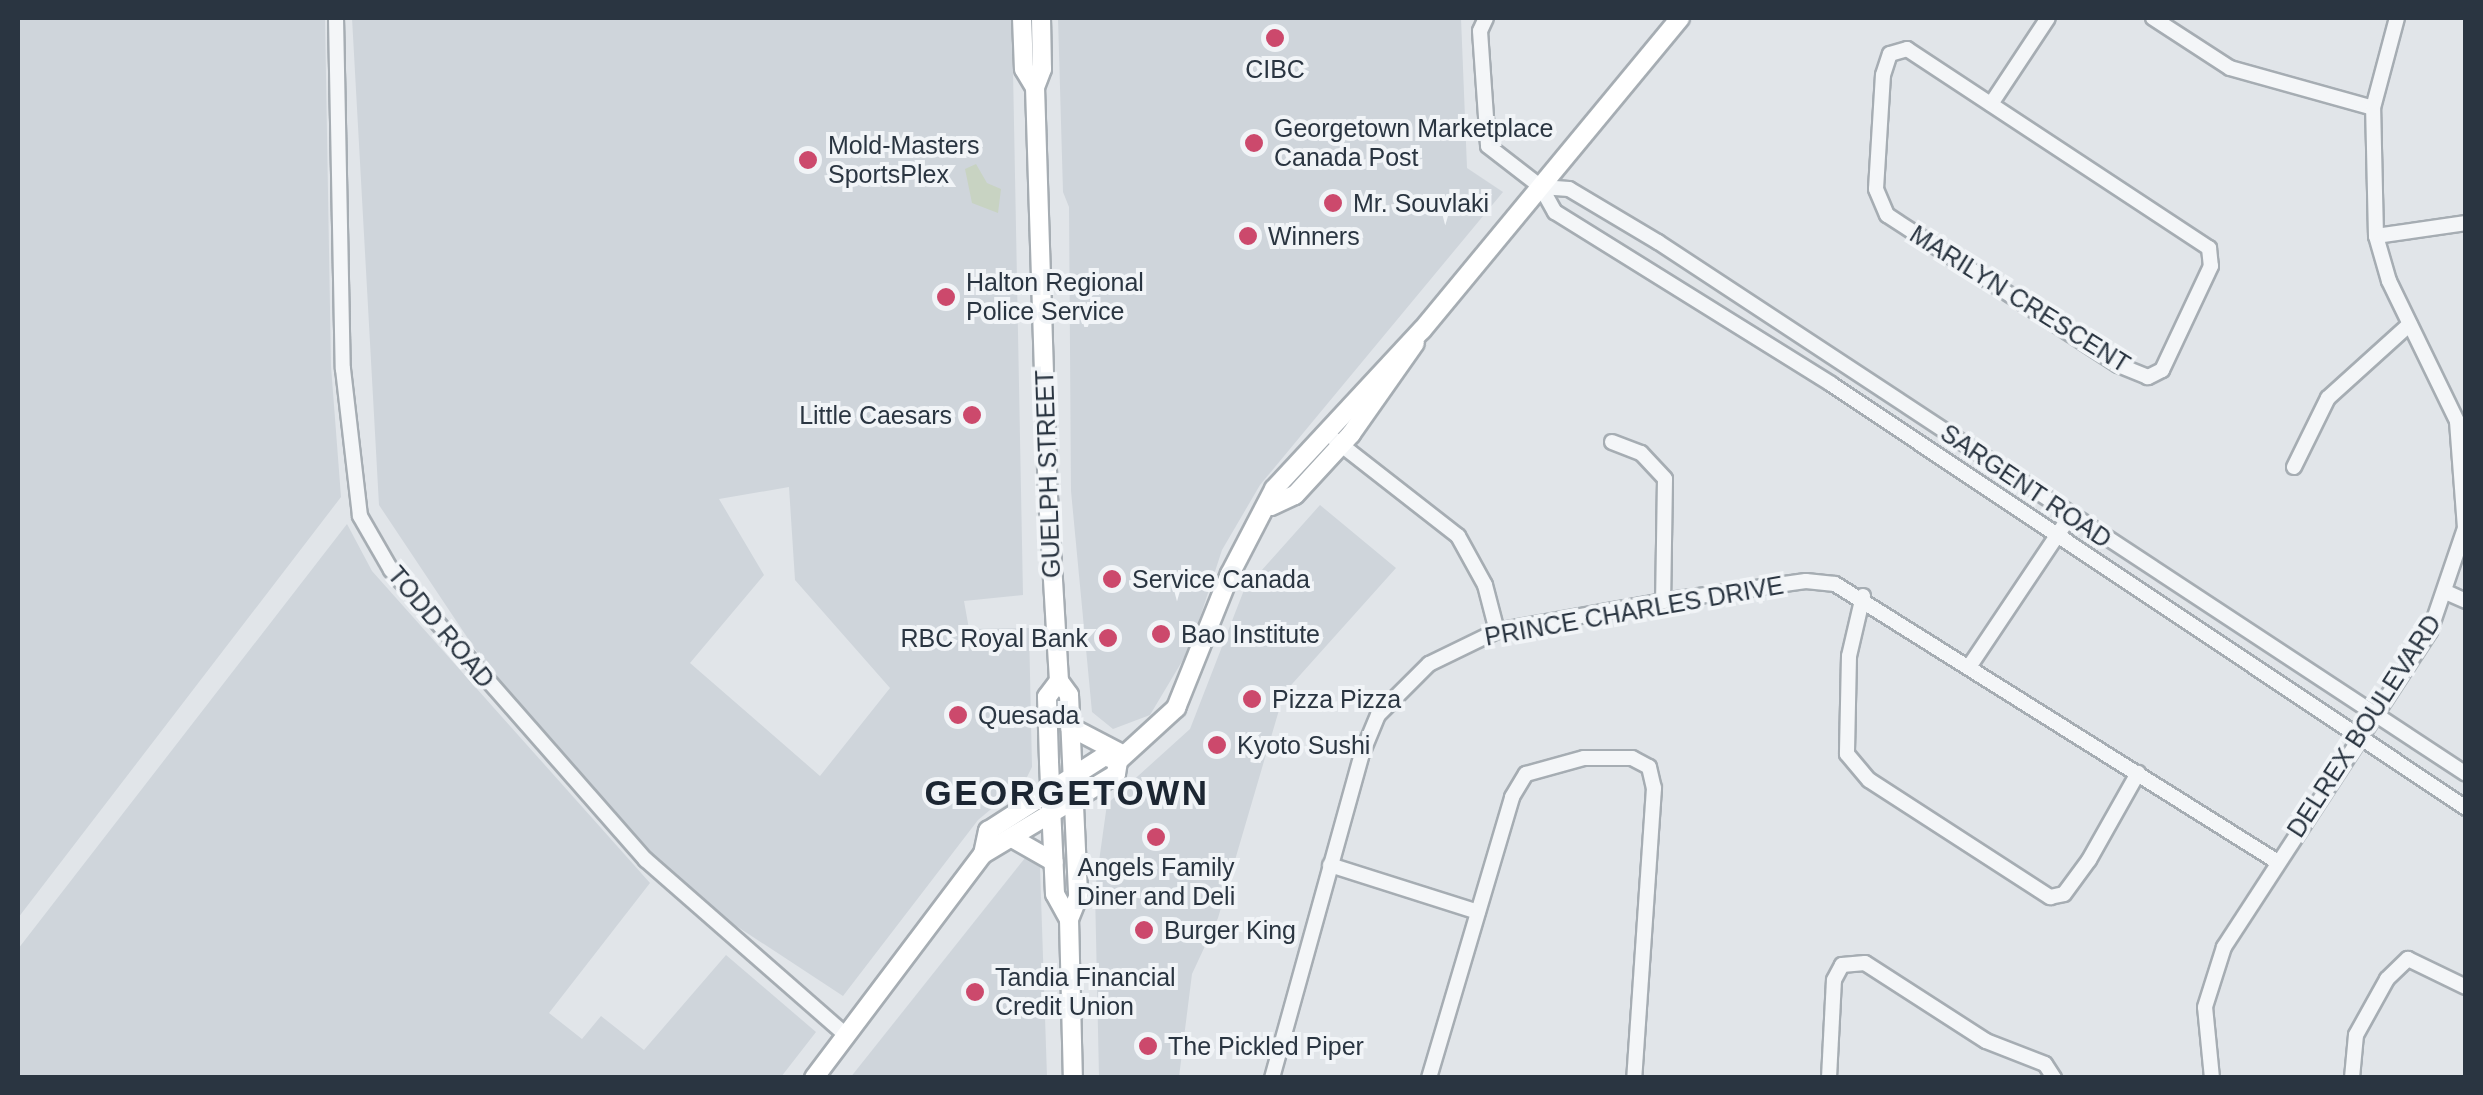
<!DOCTYPE html>
<html>
<head>
<meta charset="utf-8">
<style>
	body { margin:0 }
	#map { position:relative; width:2483px; height:1095px; overflow:hidden; background:#e1e5e9; font-family:Helvetica,sans-serif }
	div>[style] { position:absolute }
	[style*='--x'] { left:calc(var(--x)*1px); top:calc(var(--y)*1px); width:calc(var(--w)*1px); rotate:calc(var(--a)*1deg) }
	.built>* { inset:0; background:#cfd5db }
	.green>* { inset:0; background:#c8d3c2 }
	.roads { filter:drop-shadow(2px 0 #a6adb3) drop-shadow(-2px 0 #a6adb3) drop-shadow(0 2px #a6adb3) drop-shadow(0 -2px #a6adb3) }
	.minor>* { height:14px; margin:-7px; padding:0 7px; transform-origin:7px; border-radius:7px; background:#f4f6f8 }
	.major>* { height:18px; margin:-9px; padding:0 9px; transform-origin:9px; border-radius:9px; background:#fff }
	.dots>* { width:28px; height:28px; translate:-50% -50%; box-sizing:border-box; border:5px solid #f1f4f7; border-radius:50% }
	span { translate:-50% -50%; white-space:nowrap; text-align:center; line-height:1.15; -webkit-text-stroke:8px #f1f4f7; paint-order:stroke }
	.poi-label { font-size:25px; color:#2a3541 }
	.left { translate:0 -50%; text-align:left }
	.right { translate:-100% -50%; text-align:right }
	.street-label { font-size:25px; color:#2a3541 }
	.district-label { font-size:35px; color:#1c2632; font-weight:700; letter-spacing:2.5px }
	.frame { position:absolute; inset:0; border:20px solid #2a3541; pointer-events:none }
</style>
</head>
<body>
<div id="map">
	<div class="built">
		<i style="clip-path:polygon(18px 18px,325px 18px,331px 366px,341px 497px,18px 918px)"></i>
		<i style="clip-path:polygon(evenodd,352px 18px,1012px 18px,1023px 595px,964px 601px,969px 629px,1029px 628px,1032px 767px,1025px 781px,978px 820px,843px 996px,715px 912px,652px 857px,481px 658px,379px 505px,352px 18px,789px 487px,795px 580px,890px 688px,820px 776px,690px 663px,764px 575px,719px 499px,789px 487px)"></i>
		<i style="clip-path:polygon(1058px 18px,1461px 18px,1467px 168px,1503px 192px,1260px 485px,1222px 550px,1190px 648px,1150px 715px,1113px 729px,1092px 712px,1071px 491px,1069px 207px,1063px 192px)"></i>
		<i style="clip-path:polygon(1320px 505px,1396px 568px,1284px 693px,1218px 918px,1192px 974px,1179px 1077px,1099px 1077px,1095px 890px,1107px 804px,1190px 729px,1244px 590px)"></i>
		<i style="clip-path:polygon(347px 524px,372px 571px,650px 883px,549px 1013px,582px 1039px,601px 1016px,644px 1050px,726px 955px,816px 1032px,781px 1077px,18px 1077px,18px 949px)"></i>
		<i style="clip-path:polygon(1025px 858px,1040px 867px,1047px 1077px,850px 1078px)"></i>
	</div>
	<div class="green">
		<i style="clip-path:polygon(976px 164px,987px 183px,1001px 189px,998px 213px,972px 203px,965px 169px)"></i>
	</div>
	<div class="roads">
		<div class="minor">
			<i style="--x:336;--y:18;--w:351;--a:88.9"></i>
			<i style="--x:343;--y:369;--w:148;--a:83.4"></i>
			<i style="--x:360;--y:516;--w:62;--a:60.1"></i>
			<i style="--x:391;--y:570;--w:386;--a:48.7"></i>
			<i style="--x:646;--y:860;--w:267;--a:41.2"></i>
			<i style="--x:1486;--y:18;--w:14;--a:115"></i>
			<i style="--x:1480;--y:31;--w:115;--a:86"></i>
			<i style="--x:1488;--y:146;--w:67;--a:37.7"></i>
			<i style="--x:1541;--y:187;--w:29;--a:61"></i>
			<i style="--x:1555;--y:212;--w:325;--a:31.9"></i>
			<i style="--x:1831;--y:384;--w:764;--a:33.73"></i>
			<i style="--x:2153;--y:18;--w:92;--a:33"></i>
			<i style="--x:2230;--y:68;--w:148;--a:15.6"></i>
			<i style="--x:1907;--y:49;--w:362;--a:33.4"></i>
			<i style="--x:2209;--y:248;--w:18;--a:84"></i>
			<i style="--x:2211;--y:266;--w:115;--a:115.2"></i>
			<i style="--x:2162;--y:370;--w:16;--a:153"></i>
			<i style="--x:2148;--y:377;--w:32;--a:-158"></i>
			<i style="--x:2118;--y:365;--w:275;--a:-147"></i>
			<i style="--x:1887;--y:215;--w:28;--a:-113"></i>
			<i style="--x:1876;--y:189;--w:114;--a:-86.5"></i>
			<i style="--x:1883;--y:75;--w:22;--a:-72"></i>
			<i style="--x:1890;--y:54;--w:18;--a:-16"></i>
			<i style="--x:1991;--y:104;--w:103;--a:-56.5"></i>
			<i style="--x:1541;--y:187;--w:28;--a:4"></i>
			<i style="--x:1569;--y:189;--w:104;--a:30.8"></i>
			<i style="--x:1658;--y:242;--w:967;--a:33.36"></i>
			<i style="--x:2376;--y:236;--w:91;--a:-8.2"></i>
			<i style="--x:1335;--y:440;--w:156;--a:38"></i>
			<i style="--x:1458;--y:536;--w:56;--a:61.1"></i>
			<i style="--x:1485;--y:585;--w:48;--a:75.4"></i>
			<i style="--x:1612;--y:442;--w:31;--a:21"></i>
			<i style="--x:1641;--y:453;--w:35;--a:47"></i>
			<i style="--x:1665;--y:479;--w:122;--a:90.9"></i>
			<i style="--x:2294;--y:467;--w:77;--a:-63.8"></i>
			<i style="--x:2328;--y:398;--w:110;--a:-42.1"></i>
			<i style="--x:2448;--y:593;--w:20;--a:24"></i>
			<i style="--x:1863;--y:596;--w:62;--a:103.1"></i>
			<i style="--x:1849;--y:656;--w:98;--a:91.2"></i>
			<i style="--x:1847;--y:754;--w:34;--a:50"></i>
			<i style="--x:1869;--y:780;--w:216;--a:32.9"></i>
			<i style="--x:2050;--y:897;--w:14;--a:-12"></i>
			<i style="--x:2064;--y:894;--w:42;--a:-53.7"></i>
			<i style="--x:2089;--y:860;--w:100;--a:-60.6"></i>
			<i style="--x:1971;--y:664;--w:178;--a:-56.2"></i>
			<i style="--x:1330;--y:865;--w:155;--a:17.6"></i>
			<i style="--x:1272;--y:1078;--w:334;--a:-74.5"></i>
			<i style="--x:1361;--y:756;--w:44;--a:-67.5"></i>
			<i style="--x:1378;--y:715;--w:72;--a:-45"></i>
			<i style="--x:1429;--y:664;--w:76;--a:-25.9"></i>
			<i style="--x:1497;--y:631;--w:169;--a:-10.2"></i>
			<i style="--x:1663;--y:601;--w:144;--a:-8"></i>
			<i style="--x:1806;--y:581;--w:29;--a:6"></i>
			<i style="--x:1835;--y:584;--w:521;--a:32.13"></i>
			<i style="--x:1429;--y:1078;--w:293;--a:-73.5"></i>
			<i style="--x:1512;--y:797;--w:27;--a:-59"></i>
			<i style="--x:1526;--y:774;--w:60;--a:-15.4"></i>
			<i style="--x:1584;--y:758;--w:48;--a:0"></i>
			<i style="--x:1632;--y:758;--w:19;--a:28"></i>
			<i style="--x:1649;--y:767;--w:22;--a:77"></i>
			<i style="--x:1654;--y:788;--w:291;--a:93.9"></i>
			<i style="--x:1829;--y:1078;--w:98;--a:-87.1"></i>
			<i style="--x:1834;--y:980;--w:17;--a:-62"></i>
			<i style="--x:1842;--y:965;--w:23;--a:-5"></i>
			<i style="--x:1865;--y:963;--w:144;--a:32.8"></i>
			<i style="--x:1986;--y:1041;--w:63;--a:21.3"></i>
			<i style="--x:2045;--y:1064;--w:17;--a:57"></i>
			<i style="--x:2212;--y:1078;--w:71;--a:-95.6"></i>
			<i style="--x:2205;--y:1007;--w:63;--a:-72.4"></i>
			<i style="--x:2224;--y:947;--w:377;--a:-56.9"></i>
			<i style="--x:2430;--y:631;--w:109;--a:-71.2"></i>
			<i style="--x:2465;--y:528;--w:107;--a:-94.3"></i>
			<i style="--x:2457;--y:421;--w:156;--a:-115.9"></i>
			<i style="--x:2389;--y:281;--w:47;--a:-106.1"></i>
			<i style="--x:2376;--y:236;--w:128;--a:-91.3"></i>
			<i style="--x:2373;--y:108;--w:93;--a:-75.1"></i>
			<i style="--x:2352;--y:1078;--w:43;--a:-84.7"></i>
			<i style="--x:2356;--y:1035;--w:64;--a:-61"></i>
			<i style="--x:2387;--y:979;--w:29;--a:-44"></i>
			<i style="--x:2408;--y:959;--w:64;--a:25.8"></i>
		</div>
		<div class="major">
			<i style="--x:1022;--y:18;--w:51;--a:87.8"></i>
			<i style="--x:1024;--y:69;--w:21;--a:59"></i>
			<i style="--x:1041;--y:18;--w:51;--a:88.9"></i>
			<i style="--x:1042;--y:69;--w:19;--a:111"></i>
			<i style="--x:1035;--y:87;--w:392;--a:88.2"></i>
			<i style="--x:1047;--y:479;--w:202;--a:86.6"></i>
			<i style="--x:1059;--y:681;--w:17;--a:54"></i>
			<i style="--x:1069;--y:695;--w:202;--a:87.4"></i>
			<i style="--x:1078;--y:897;--w:24;--a:112"></i>
			<i style="--x:1069;--y:919;--w:159;--a:88.6"></i>
			<i style="--x:1271;--y:506;--w:26;--a:-25"></i>
			<i style="--x:1295;--y:495;--w:83;--a:-47.4"></i>
			<i style="--x:1351;--y:434;--w:111;--a:-54.9"></i>
			<i style="--x:1059;--y:681;--w:20;--a:127"></i>
			<i style="--x:1047;--y:697;--w:65;--a:88.2"></i>
			<i style="--x:1049;--y:762;--w:132;--a:87.4"></i>
			<i style="--x:1055;--y:894;--w:29;--a:61"></i>
			<i style="--x:1070;--y:727;--w:56;--a:27.5"></i>
			<i style="--x:1012;--y:838;--w:48;--a:29.7"></i>
			<i style="--x:983;--y:854;--w:155;--a:-31"></i>
			<i style="--x:1116;--y:774;--w:13;--a:-81"></i>
			<i style="--x:1118;--y:761;--w:79;--a:-42.4"></i>
			<i style="--x:1176;--y:708;--w:144;--a:-68.1"></i>
			<i style="--x:1230;--y:574;--w:96;--a:-62.6"></i>
			<i style="--x:1274;--y:489;--w:217;--a:-47.1"></i>
			<i style="--x:1422;--y:330;--w:405;--a:-50.4"></i>
			<i style="--x:814;--y:1078;--w:281;--a:-53"></i>
			<i style="--x:983;--y:854;--w:24;--a:-78"></i>
			<i style="--x:988;--y:831;--w:139;--a:-32.7"></i>
			<i style="--x:1105;--y:756;--w:14;--a:21"></i>
		</div>
	</div>
	<div class="dots">
		<i style="left:1275px;top:38px;background:#cc496c"></i>
		<i style="left:1254px;top:143px;background:#cc496c"></i>
		<i style="left:808px;top:160px;background:#cc496c"></i>
		<i style="left:1333px;top:203px;background:#cc496c"></i>
		<i style="left:1248px;top:236px;background:#cc496c"></i>
		<i style="left:946px;top:297px;background:#cc496c"></i>
		<i style="left:972px;top:415px;background:#cc496c"></i>
		<i style="left:1112px;top:579px;background:#cc496c"></i>
		<i style="left:1161px;top:634px;background:#cc496c"></i>
		<i style="left:1108px;top:638px;background:#cc496c"></i>
		<i style="left:1252px;top:699px;background:#cc496c"></i>
		<i style="left:958px;top:715px;background:#cc496c"></i>
		<i style="left:1217px;top:745px;background:#cc496c"></i>
		<i style="left:1156px;top:837px;background:#cc496c"></i>
		<i style="left:1144px;top:930px;background:#cc496c"></i>
		<i style="left:975px;top:992px;background:#cc496c"></i>
		<i style="left:1148px;top:1046px;background:#cc496c"></i>
	</div>
	<div class="poi-label">
		<span style="left:1275px;top:69px">CIBC</span>
		<span class="left" style="left:1274px;top:143px">Georgetown Marketplace<br>Canada Post</span>
		<span class="left" style="left:828px;top:160px">Mold-Masters<br>SportsPlex</span>
		<span class="left" style="left:1353px;top:203px">Mr. Souvlaki</span>
		<span class="left" style="left:1268px;top:236px">Winners</span>
		<span class="left" style="left:966px;top:297px">Halton Regional<br>Police Service</span>
		<span class="right" style="left:952px;top:415px">Little Caesars</span>
		<span class="left" style="left:1132px;top:579px">Service Canada</span>
		<span class="left" style="left:1181px;top:634px">Bao Institute</span>
		<span class="right" style="left:1088px;top:638px">RBC Royal Bank</span>
		<span class="left" style="left:1272px;top:699px">Pizza Pizza</span>
		<span class="left" style="left:978px;top:715px">Quesada</span>
		<span class="left" style="left:1237px;top:745px">Kyoto Sushi</span>
		<span style="left:1156px;top:882px">Angels Family<br>Diner and Deli</span>
		<span class="left" style="left:1164px;top:930px">Burger King</span>
		<span class="left" style="left:995px;top:992px">Tandia Financial<br>Credit Union</span>
		<span class="left" style="left:1168px;top:1046px">The Pickled Piper</span>
	</div>
	<div class="street-label">
		<span style="left:2020px;top:299px;rotate:32deg">MARILYN CRESCENT</span>
		<span style="left:1048px;top:474px;rotate:-92deg">GUELPH STREET</span>
		<span style="left:2026px;top:486px;rotate:34deg">SARGENT ROAD</span>
		<span style="left:1634px;top:611px;rotate:-10deg">PRINCE CHARLES DRIVE</span>
		<span style="left:441px;top:627px;rotate:50deg">TODD ROAD</span>
		<span style="left:2364px;top:726px;rotate:-57deg">DELREX BOULEVARD</span>
	</div>
	<div class="district-label">
		<span style="left:1067px;top:793px">GEORGETOWN</span>
	</div>
	<div class="frame"></div>
</div>
</body>
</html>
